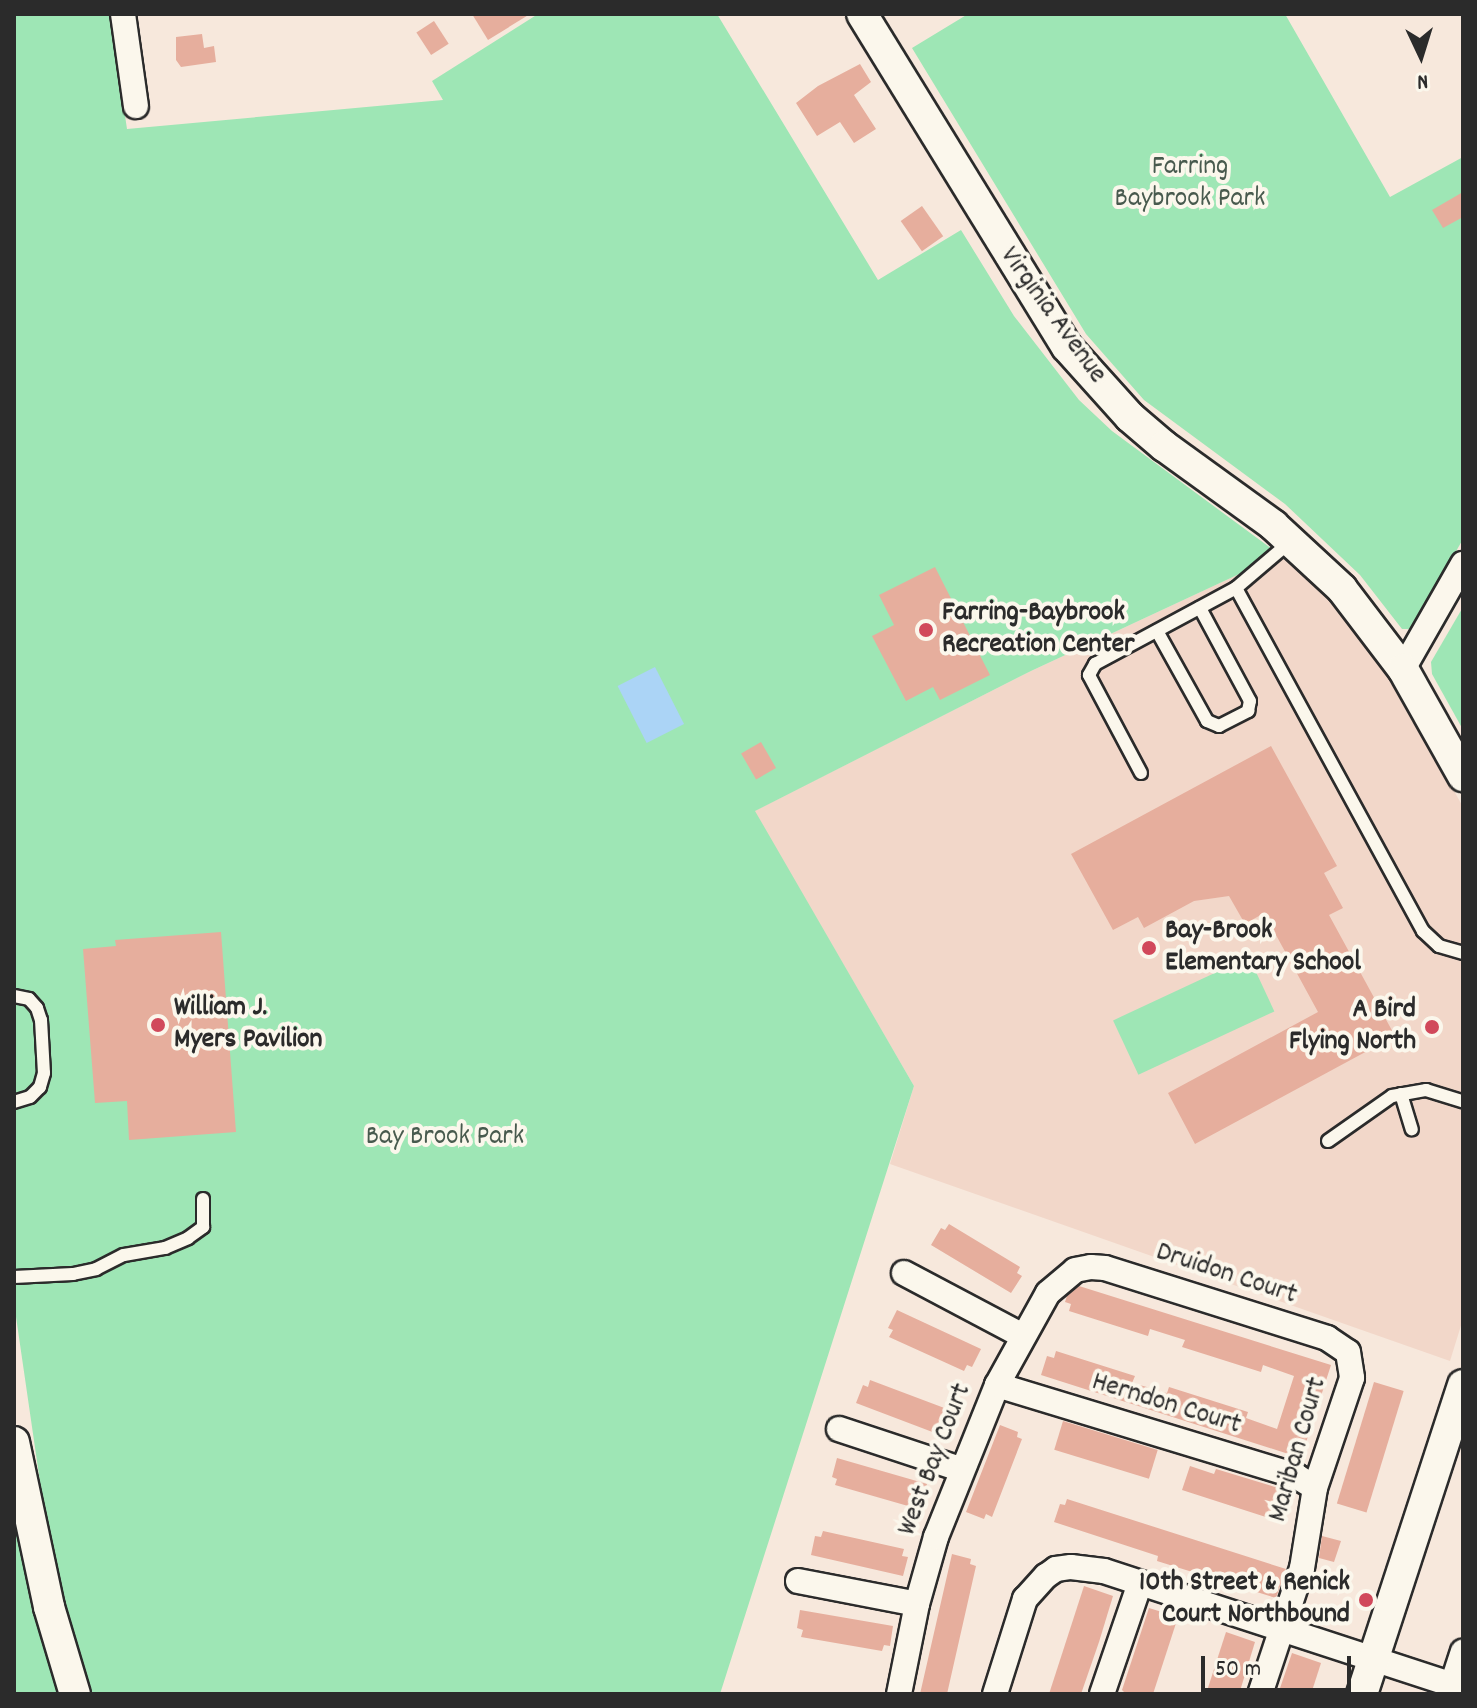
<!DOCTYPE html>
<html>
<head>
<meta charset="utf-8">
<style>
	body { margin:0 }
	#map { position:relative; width:1477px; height:1708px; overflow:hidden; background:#f7e8dc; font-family:Dekko,sans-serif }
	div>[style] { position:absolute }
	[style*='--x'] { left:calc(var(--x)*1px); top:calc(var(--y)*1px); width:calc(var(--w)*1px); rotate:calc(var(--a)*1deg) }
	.built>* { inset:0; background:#f2d7c9 }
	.green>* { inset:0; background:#9ee6b5; transform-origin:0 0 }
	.water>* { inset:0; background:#abd4f6; transform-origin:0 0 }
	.building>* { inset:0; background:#e6ae9d; transform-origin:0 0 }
	.roads { filter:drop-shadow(2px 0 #2b2b2b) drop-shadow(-2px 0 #2b2b2b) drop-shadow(0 2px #2b2b2b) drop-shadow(0 -2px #2b2b2b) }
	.service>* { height:12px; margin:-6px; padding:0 6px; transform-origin:6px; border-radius:6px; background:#fbf7ec }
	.minor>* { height:24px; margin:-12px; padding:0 12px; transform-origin:12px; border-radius:12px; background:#fbf7ec }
	.tertiary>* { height:30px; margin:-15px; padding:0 15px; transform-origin:15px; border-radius:15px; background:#fbf7ec }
	.dots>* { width:22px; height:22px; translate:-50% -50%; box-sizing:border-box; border:4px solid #fbf7ec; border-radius:50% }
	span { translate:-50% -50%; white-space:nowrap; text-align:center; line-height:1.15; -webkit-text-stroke:8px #fbf7ec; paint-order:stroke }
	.park-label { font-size:28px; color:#485a4e }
	.street-label { font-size:28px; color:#2b2b2b }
	.poi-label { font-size:28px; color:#2b2b2b; font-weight:700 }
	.left { translate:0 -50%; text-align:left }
	.right { translate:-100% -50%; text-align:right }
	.frame { position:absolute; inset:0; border:16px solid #2b2b2b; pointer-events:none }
	.north { position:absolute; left:1381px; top:16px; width:80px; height:80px; -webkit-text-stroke:6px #fbf7ec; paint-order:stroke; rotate:176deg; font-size:22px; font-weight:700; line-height:32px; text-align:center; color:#2b2b2b }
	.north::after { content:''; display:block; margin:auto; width:28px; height:36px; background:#2b2b2b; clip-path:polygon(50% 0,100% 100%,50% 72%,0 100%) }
	.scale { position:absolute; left:1201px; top:1656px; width:150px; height:36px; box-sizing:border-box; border:4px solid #2b2b2b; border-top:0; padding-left:10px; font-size:24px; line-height:28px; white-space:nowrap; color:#2b2b2b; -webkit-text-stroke:6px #fbf7ec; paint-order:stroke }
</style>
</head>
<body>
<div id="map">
	<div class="built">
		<i style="clip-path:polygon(1280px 555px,1329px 595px,1390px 676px,1463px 807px,1463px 1319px,1450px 1361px,890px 1164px,914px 1086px,754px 811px,1031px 671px)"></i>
	</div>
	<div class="green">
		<i style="clip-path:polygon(14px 14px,110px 14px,127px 129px,443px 100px,432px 81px,538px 14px,717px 14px,878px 280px,961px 230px,1014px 316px,1079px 400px,1112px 431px,1280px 555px,1031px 671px,755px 811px,914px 1086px,720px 1694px,14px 1694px,14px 1488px,40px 1482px,14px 1303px)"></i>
		<i style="clip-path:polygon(968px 14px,1285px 14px,1390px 197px,1463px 157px,1463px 539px,1412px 629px,1402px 629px,1360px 575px,1285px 504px,1144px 400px,1086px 334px,912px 48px)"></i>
		<i style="clip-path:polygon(1463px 607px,1463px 728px,1462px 728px,1432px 674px,1431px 662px)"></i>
		<i style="left:1249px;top:957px;width:60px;height:150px;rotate:65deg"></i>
	</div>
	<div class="water">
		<i style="left:655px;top:667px;width:64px;height:42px;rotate:63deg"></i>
	</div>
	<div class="building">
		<i style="clip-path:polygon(472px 14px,530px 14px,488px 40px)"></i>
		<i style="left:434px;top:21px;width:27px;height:21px;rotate:57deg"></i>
		<i style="clip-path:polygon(202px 34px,204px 48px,214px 46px,216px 62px,181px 67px,176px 60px,176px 37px)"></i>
		<i style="clip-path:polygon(860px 64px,871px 82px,854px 95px,876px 129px,854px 143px,840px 122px,817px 136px,796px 103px,818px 86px)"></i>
		<i style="clip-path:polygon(1463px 192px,1463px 217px,1443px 228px,1432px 210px)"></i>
		<i style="left:922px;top:206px;width:37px;height:26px;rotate:55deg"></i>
		<i style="clip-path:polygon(935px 567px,990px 675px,940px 700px,933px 687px,906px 701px,872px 636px,894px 625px,879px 595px)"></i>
		<i style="left:761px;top:742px;width:30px;height:23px;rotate:60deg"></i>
		<i style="clip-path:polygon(1271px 746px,1337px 866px,1324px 873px,1343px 908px,1329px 915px,1395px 1036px,1195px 1144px,1168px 1093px,1318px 1012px,1264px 913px,1245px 924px,1229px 896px,1194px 901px,1144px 928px,1138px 917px,1113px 930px,1071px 854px)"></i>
		<i style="clip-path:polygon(221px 932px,236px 1132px,129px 1140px,127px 1101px,95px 1103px,83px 949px,116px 946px,115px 940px)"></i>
		<i style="clip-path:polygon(949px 1224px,1020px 1267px,1017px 1273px,1022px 1276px,1011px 1293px,931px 1245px,941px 1228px,945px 1230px)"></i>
		<i style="clip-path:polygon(1079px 1286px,1331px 1365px,1301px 1458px,1041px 1375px,1047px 1356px,1054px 1358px,1056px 1351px,1135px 1376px,1132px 1383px,1147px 1387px,1167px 1393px,1169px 1387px,1248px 1412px,1246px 1418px,1277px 1429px,1294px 1376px,1263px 1365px,1261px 1372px,1182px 1347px,1185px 1340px,1150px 1329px,1148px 1336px,1069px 1311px,1071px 1304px,1065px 1302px,1067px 1296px)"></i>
		<i style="clip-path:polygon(897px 1310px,981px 1349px,972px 1367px,967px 1365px,964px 1371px,889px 1337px,893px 1330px,888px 1328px)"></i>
		<i style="clip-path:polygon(870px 1380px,947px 1409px,945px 1415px,950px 1417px,943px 1436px,856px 1403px,863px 1385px,868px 1387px)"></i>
		<i style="left:1374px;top:1382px;width:31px;height:127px;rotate:17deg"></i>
		<i style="left:1063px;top:1421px;width:99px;height:30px;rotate:17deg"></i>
		<i style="clip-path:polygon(1000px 1425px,1018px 1432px,1017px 1437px,1022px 1439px,992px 1517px,986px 1514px,984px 1519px,966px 1512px)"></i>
		<i style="clip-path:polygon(837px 1458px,927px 1484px,921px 1503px,917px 1501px,915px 1508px,835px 1485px,837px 1479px,832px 1477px)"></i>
		<i style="clip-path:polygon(1190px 1466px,1214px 1474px,1216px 1469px,1285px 1490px,1275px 1520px,1182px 1490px)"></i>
		<i style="clip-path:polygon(1067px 1499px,1286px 1569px,1276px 1598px,1157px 1561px,1158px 1556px,1054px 1522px,1060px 1504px,1065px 1505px)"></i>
		<i style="clip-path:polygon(823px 1531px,904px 1549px,902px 1556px,908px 1557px,903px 1576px,811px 1555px,815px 1536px,821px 1537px)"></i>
		<i style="clip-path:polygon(1322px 1536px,1341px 1541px,1334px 1562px,1319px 1558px)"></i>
		<i style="clip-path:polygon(952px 1554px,971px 1559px,970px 1564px,976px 1566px,947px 1694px,920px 1694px)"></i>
		<i style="clip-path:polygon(1084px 1586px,1113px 1596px,1099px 1642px,1081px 1694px,1049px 1694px)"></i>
		<i style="clip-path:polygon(1149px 1608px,1178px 1617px,1153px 1694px,1126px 1694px,1122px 1690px)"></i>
		<i style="clip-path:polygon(800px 1610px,893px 1626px,890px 1646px,884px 1645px,882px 1651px,801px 1637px,803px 1630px,797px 1628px)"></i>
		<i style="clip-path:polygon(1226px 1632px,1255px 1642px,1240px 1691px,1206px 1694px)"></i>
		<i style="clip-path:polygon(1292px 1653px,1321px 1663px,1311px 1694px,1278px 1694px)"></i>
	</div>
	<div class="roads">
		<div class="service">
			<i style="--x:1236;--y:588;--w:391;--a:61.4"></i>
			<i style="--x:1423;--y:931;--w:22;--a:43"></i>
			<i style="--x:1439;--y:946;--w:25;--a:16"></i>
			<i style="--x:1157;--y:631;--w:103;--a:60.9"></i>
			<i style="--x:1207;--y:721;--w:13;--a:23"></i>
			<i style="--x:1219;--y:726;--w:33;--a:-27"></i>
			<i style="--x:1248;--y:711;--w:10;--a:-79"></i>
			<i style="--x:1250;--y:701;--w:106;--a:-118.3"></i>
			<i style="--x:1141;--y:773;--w:111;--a:-118"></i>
			<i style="--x:1089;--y:675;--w:13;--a:-61"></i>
			<i style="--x:1095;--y:664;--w:160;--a:-28.3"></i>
			<i style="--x:1236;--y:588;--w:72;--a:-40.5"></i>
			<i style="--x:14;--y:996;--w:15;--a:11"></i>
			<i style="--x:29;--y:999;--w:12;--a:48"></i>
			<i style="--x:37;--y:1008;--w:13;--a:72"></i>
			<i style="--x:41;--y:1020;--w:53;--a:86.8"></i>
			<i style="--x:44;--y:1073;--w:15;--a:106"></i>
			<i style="--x:40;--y:1087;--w:14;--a:135"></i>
			<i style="--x:30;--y:1097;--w:17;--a:163"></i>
			<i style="--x:1401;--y:1094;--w:37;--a:73"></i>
			<i style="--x:1328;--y:1141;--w:78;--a:-35.1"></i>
			<i style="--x:1392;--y:1096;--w:35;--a:-10"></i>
			<i style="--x:1426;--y:1090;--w:39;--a:17"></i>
			<i style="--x:14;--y:1277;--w:59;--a:-2.9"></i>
			<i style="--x:73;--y:1274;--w:24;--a:-12"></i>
			<i style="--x:96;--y:1269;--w:31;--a:-27"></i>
			<i style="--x:124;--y:1255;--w:42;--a:-9.7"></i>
			<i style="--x:165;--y:1248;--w:25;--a:-23"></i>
			<i style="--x:188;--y:1238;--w:19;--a:-36"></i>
			<i style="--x:203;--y:1227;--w:28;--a:-90"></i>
		</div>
		<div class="minor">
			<i style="--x:123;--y:14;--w:93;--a:82"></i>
			<i style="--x:1403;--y:669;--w:121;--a:-60.3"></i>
			<i style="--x:904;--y:1273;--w:132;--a:27.9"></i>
			<i style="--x:997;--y:1385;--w:313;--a:16.9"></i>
			<i style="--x:1296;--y:1476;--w:22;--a:32"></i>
			<i style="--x:839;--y:1429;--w:127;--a:18.3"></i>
			<i style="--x:798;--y:1581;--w:121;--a:10.9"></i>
			<i style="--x:1452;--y:1685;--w:35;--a:-72"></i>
			<i style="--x:899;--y:1694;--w:92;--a:-78.7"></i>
			<i style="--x:917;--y:1604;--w:70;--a:-74.2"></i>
			<i style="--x:936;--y:1537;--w:164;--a:-68.1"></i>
			<i style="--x:997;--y:1385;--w:105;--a:-61"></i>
			<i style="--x:1048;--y:1293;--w:35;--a:-40"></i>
			<i style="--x:1075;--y:1270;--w:16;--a:-11"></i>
			<i style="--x:1091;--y:1267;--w:14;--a:4"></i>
			<i style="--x:1105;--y:1268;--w:233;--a:17.5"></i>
			<i style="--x:1327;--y:1338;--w:25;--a:34"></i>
			<i style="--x:1348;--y:1352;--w:26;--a:81"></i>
			<i style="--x:1352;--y:1378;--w:116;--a:108.6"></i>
			<i style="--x:1315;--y:1488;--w:81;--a:99.2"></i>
			<i style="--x:1302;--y:1568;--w:133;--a:108.4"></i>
			<i style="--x:995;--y:1694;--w:100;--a:-72.5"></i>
			<i style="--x:1025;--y:1599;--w:31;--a:-48"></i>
			<i style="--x:1046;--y:1576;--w:12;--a:-35"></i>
			<i style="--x:1056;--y:1569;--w:15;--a:-8"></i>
			<i style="--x:1071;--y:1567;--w:33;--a:7"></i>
			<i style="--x:1104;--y:1571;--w:378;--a:18.1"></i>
			<i style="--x:1102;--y:1694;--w:117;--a:-71.1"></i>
		</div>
		<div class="tertiary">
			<i style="--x:862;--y:14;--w:391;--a:58.4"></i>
			<i style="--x:1067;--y:347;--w:94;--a:48"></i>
			<i style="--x:1130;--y:417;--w:45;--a:40.5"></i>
			<i style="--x:1164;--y:446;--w:135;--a:35.9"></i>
			<i style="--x:1273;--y:525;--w:94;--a:42.8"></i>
			<i style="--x:1342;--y:589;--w:101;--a:52.7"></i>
			<i style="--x:1403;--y:669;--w:123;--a:60.7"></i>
			<i style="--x:14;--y:1442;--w:169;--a:78"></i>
			<i style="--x:49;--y:1607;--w:91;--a:73.4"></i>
			<i style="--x:1362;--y:1694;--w:325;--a:-71.9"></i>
		</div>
	</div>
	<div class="dots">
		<i style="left:926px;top:630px;background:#d1495b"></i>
		<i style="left:1149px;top:948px;background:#d1495b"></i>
		<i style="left:158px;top:1025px;background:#d1495b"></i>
		<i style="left:1432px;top:1027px;background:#d1495b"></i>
		<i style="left:1366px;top:1600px;background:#d1495b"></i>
	</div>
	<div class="park-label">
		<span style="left:1190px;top:184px">Farring<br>Baybrook Park</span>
		<span style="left:445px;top:1138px">Bay Brook Park</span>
	</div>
	<div class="street-label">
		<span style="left:1052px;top:316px;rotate:54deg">Virginia Avenue</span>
		<span style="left:1226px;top:1275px;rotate:18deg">Druidon Court</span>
		<span style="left:1166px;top:1405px;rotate:17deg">Herndon Court</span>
		<span style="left:1299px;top:1450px;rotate:-74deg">Mariban Court</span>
		<span style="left:936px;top:1460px;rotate:-69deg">West Bay Court</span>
	</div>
	<div class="poi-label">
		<span class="left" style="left:942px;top:630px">Farring-Baybrook<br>Recreation Center</span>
		<span class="left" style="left:1165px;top:948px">Bay-Brook<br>Elementary School</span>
		<span class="left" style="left:174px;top:1025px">William J.<br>Myers Pavilion</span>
		<span class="right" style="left:1416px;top:1027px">A Bird<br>Flying North</span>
		<span class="right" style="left:1350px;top:1600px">10th Street &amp; Renick<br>Court Northbound</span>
	</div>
	<div class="frame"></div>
	<div class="north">N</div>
	<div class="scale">50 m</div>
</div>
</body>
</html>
